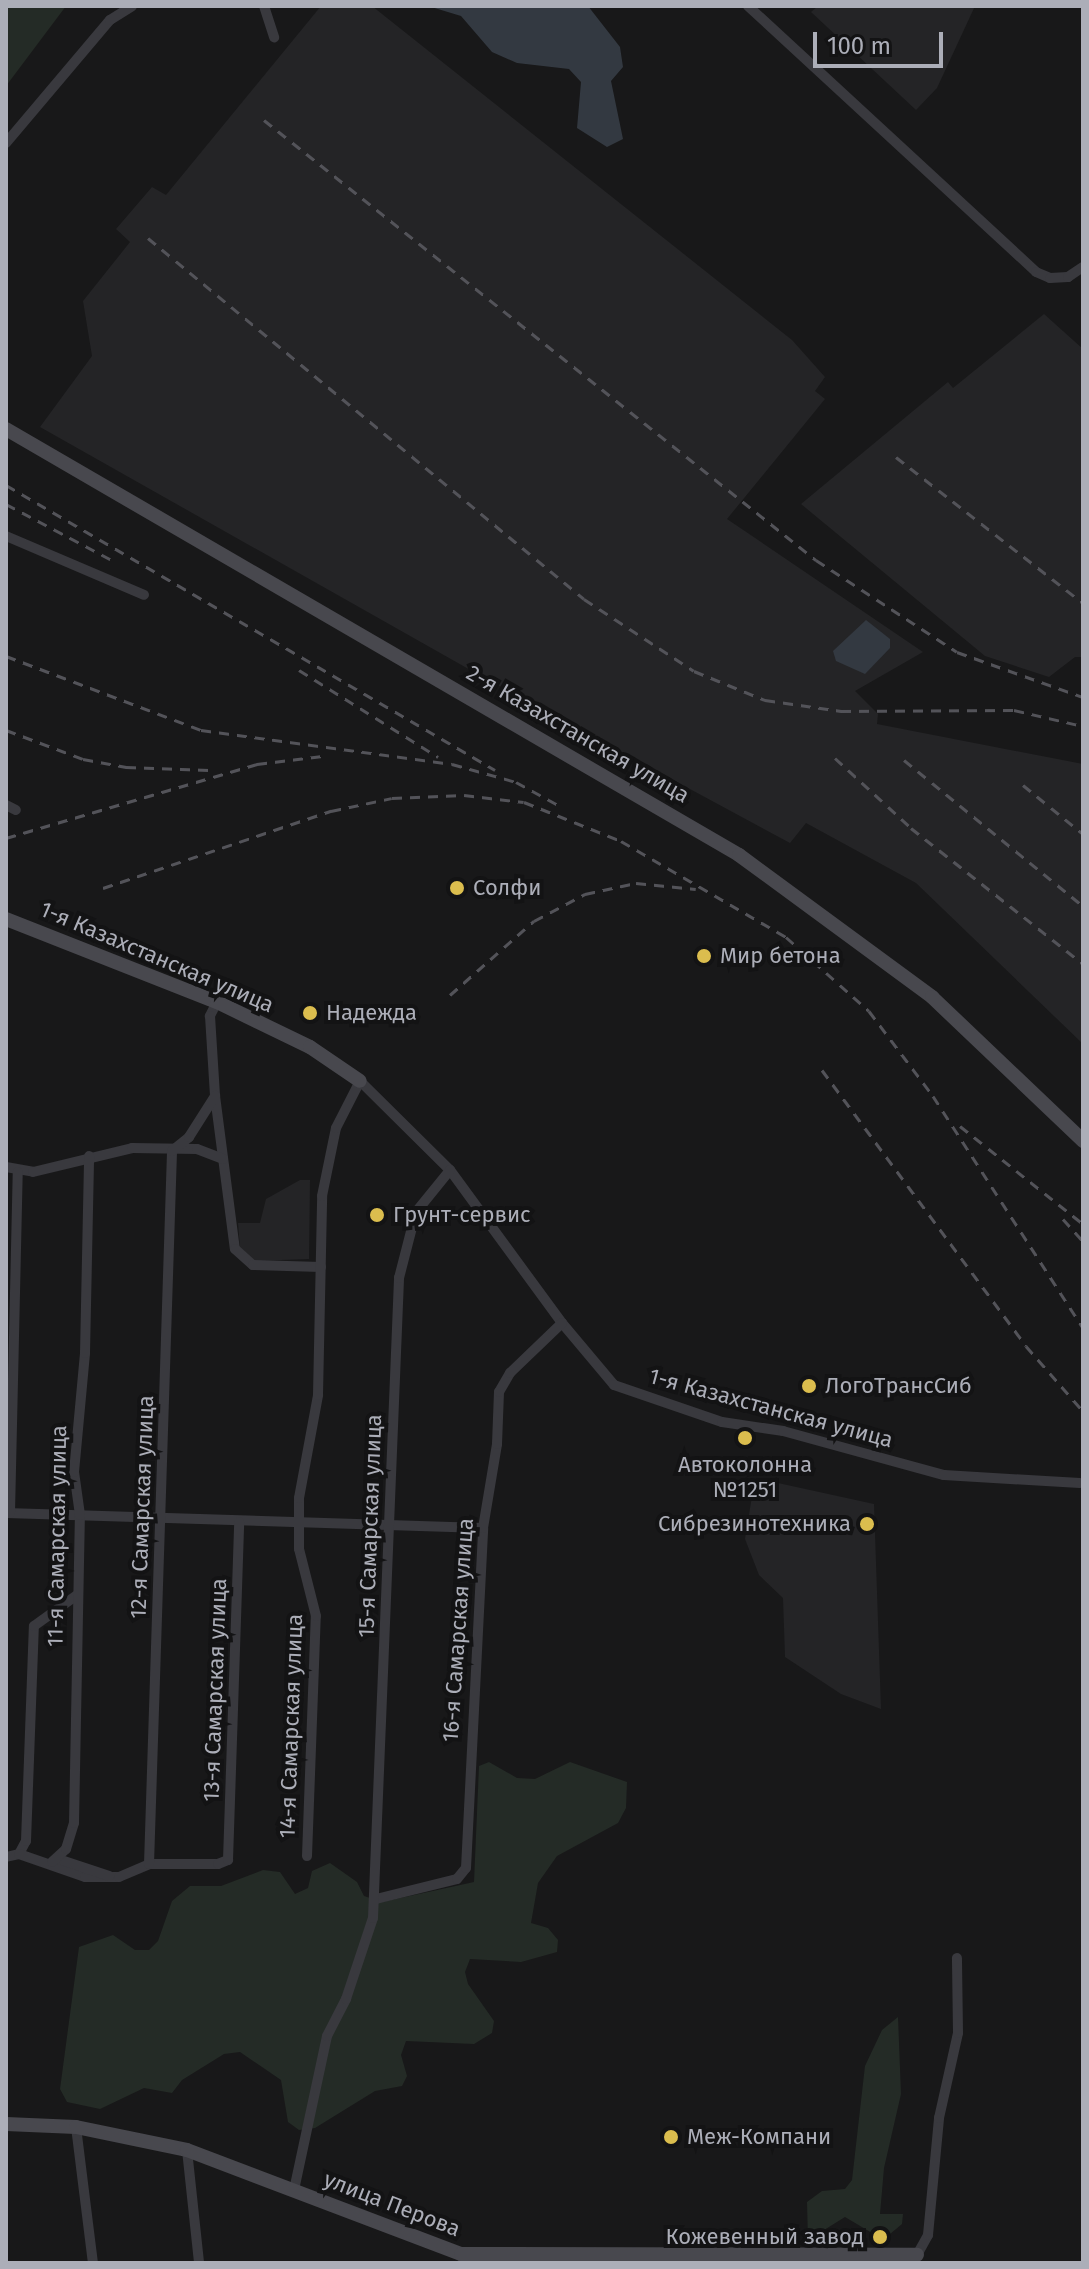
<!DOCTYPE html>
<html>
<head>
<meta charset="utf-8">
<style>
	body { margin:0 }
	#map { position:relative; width:1089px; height:2269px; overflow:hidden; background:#181819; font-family:"Fira Sans",sans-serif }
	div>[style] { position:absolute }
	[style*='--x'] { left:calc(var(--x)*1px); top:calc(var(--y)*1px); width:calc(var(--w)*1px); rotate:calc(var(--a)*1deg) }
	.built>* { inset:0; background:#242426 }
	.green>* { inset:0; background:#242b26 }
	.water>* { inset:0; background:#333941 }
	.street>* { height:10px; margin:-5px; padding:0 5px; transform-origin:5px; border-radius:5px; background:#39393e }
	.secondary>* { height:14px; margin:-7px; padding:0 7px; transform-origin:7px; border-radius:7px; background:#48484e }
	.rail>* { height:3px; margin-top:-1.5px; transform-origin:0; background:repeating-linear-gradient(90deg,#535359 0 10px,transparent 0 18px) }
	.dots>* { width:22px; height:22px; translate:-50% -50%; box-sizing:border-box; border:4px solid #131314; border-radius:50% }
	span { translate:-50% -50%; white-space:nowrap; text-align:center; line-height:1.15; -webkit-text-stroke:8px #131314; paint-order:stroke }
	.street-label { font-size:22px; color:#acaeb8 }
	.poi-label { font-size:22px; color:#acaeb8 }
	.left { translate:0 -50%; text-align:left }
	.right { translate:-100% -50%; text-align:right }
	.frame { position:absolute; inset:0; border:8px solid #acaeb8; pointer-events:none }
	.scale { position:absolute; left:813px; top:32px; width:130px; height:36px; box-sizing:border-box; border:4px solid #acaeb8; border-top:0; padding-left:10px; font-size:24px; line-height:28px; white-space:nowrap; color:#acaeb8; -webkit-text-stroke:6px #131314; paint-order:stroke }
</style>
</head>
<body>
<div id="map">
	<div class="built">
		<i style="clip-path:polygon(321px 6px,372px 6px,792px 340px,825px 377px,815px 391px,825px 399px,727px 519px,923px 652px,855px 691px,878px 714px,877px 724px,1083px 764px,1083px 1044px,916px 883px,806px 823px,790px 843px,488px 680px,40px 427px,92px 356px,83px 301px,130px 242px,116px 229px,152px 187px,166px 195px)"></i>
		<i style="clip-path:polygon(818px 6px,975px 6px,937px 88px,916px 110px,811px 12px)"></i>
		<i style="clip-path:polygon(1044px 314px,1083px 349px,1083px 657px,1075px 657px,1049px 677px,985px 656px,801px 504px,948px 382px,953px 388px)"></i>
		<i style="clip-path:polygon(300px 1180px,310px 1180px,309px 1259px,254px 1261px,240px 1248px,238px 1223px,260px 1223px,266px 1199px)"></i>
		<i style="clip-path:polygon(755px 1478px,874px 1504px,881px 1709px,841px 1694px,785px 1657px,783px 1598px,759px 1575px,745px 1539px)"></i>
	</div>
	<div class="green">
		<i style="clip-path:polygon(6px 6px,66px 6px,6px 86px)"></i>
		<i style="clip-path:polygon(489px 1762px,517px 1778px,535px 1779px,570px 1762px,627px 1782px,626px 1808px,618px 1823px,557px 1856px,538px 1883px,531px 1923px,548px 1928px,558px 1940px,557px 1952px,521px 1962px,470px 1959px,465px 1972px,468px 1984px,494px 2021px,492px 2033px,474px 2044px,406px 2041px,401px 2055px,407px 2076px,402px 2086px,375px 2091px,315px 2128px,299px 2130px,288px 2122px,281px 2080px,240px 2052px,224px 2054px,182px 2080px,172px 2093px,144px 2088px,100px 2109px,67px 2102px,60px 2089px,79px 1947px,113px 1935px,135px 1950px,149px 1950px,158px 1941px,172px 1901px,190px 1886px,221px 1886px,263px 1870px,280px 1872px,295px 1894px,308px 1888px,312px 1871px,330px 1863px,357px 1882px,364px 1896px,382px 1902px,474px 1882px,479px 1766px)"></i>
		<i style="clip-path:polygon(898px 2017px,901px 2094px,884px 2168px,880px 2214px,903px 2214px,902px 2224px,890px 2234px,872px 2233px,845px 2217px,808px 2240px,807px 2202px,822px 2191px,845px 2189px,852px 2180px,865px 2066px,882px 2030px)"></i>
	</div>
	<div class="water">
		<i style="clip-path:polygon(428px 6px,588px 6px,620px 47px,623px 67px,611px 81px,623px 139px,607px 147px,577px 128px,581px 82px,569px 69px,517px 63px,492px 52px,461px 16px)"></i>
		<i style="clip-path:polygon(866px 620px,890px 639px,890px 648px,865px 674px,836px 661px,833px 651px)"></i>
	</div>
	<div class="street">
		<i style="--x:264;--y:6;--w:33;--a:72"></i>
		<i style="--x:748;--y:6;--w:392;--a:42.7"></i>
		<i style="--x:1036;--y:272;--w:15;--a:23"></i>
		<i style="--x:1050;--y:278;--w:18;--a:-3"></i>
		<i style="--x:1068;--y:277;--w:18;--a:-34"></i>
		<i style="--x:6;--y:143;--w:161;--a:-49.8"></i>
		<i style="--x:110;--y:20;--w:26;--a:-32"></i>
		<i style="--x:6;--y:536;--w:150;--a:23.1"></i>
		<i style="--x:6;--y:805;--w:11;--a:27"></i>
		<i style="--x:217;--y:1002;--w:16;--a:117"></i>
		<i style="--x:210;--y:1016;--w:80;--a:86.4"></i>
		<i style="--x:215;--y:1096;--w:154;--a:82.6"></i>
		<i style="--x:235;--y:1249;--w:24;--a:42"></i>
		<i style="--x:253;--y:1265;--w:68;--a:1.7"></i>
		<i style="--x:6;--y:1167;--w:27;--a:10"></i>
		<i style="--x:33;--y:1172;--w:102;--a:-13.6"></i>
		<i style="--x:132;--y:1148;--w:65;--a:0.9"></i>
		<i style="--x:197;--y:1149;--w:28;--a:21"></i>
		<i style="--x:6;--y:1513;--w:477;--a:1.8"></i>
		<i style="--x:10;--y:1513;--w:341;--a:-88.7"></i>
		<i style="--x:19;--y:1854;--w:15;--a:-62"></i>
		<i style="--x:26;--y:1841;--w:215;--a:-87.9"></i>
		<i style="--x:34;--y:1626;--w:53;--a:-35.8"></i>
		<i style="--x:307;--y:1856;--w:240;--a:-87.9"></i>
		<i style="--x:316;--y:1616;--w:69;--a:-104.2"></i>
		<i style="--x:299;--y:1549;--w:51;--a:-90"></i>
		<i style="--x:299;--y:1498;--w:105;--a:-79.5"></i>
		<i style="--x:318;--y:1395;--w:199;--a:-88.8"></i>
		<i style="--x:322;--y:1196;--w:69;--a:-78.4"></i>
		<i style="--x:336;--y:1128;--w:53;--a:-62.9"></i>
		<i style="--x:360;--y:1081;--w:127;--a:44.7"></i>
		<i style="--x:450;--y:1170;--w:190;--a:53.8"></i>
		<i style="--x:562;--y:1323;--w:81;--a:50"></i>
		<i style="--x:614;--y:1385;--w:114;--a:18.9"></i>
		<i style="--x:722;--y:1422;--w:62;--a:8.4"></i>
		<i style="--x:783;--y:1431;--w:167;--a:15.3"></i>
		<i style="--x:944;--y:1475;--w:136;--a:3.4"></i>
		<i style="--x:6;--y:1857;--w:13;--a:-13"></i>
		<i style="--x:19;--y:1854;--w:70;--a:19.2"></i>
		<i style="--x:85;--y:1877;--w:34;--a:0"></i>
		<i style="--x:119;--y:1877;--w:33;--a:-23"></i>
		<i style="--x:149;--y:1864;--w:69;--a:0"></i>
		<i style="--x:218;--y:1864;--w:11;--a:-22"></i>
		<i style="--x:228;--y:1860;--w:338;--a:-88.1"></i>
		<i style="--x:58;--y:1859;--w:54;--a:18.4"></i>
		<i style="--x:52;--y:1862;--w:19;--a:-43"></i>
		<i style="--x:66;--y:1849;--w:27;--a:-73"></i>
		<i style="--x:74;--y:1823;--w:308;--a:-88.9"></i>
		<i style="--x:80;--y:1515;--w:43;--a:-97.9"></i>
		<i style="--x:74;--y:1472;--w:120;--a:-84.7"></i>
		<i style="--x:85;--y:1353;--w:197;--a:-88.8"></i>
		<i style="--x:149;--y:1864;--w:713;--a:-88.15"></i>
		<i style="--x:172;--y:1151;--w:22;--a:-39"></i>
		<i style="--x:189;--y:1137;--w:49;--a:-57.6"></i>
		<i style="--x:376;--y:1899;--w:83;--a:-13.9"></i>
		<i style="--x:457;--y:1879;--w:14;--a:-51"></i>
		<i style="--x:466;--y:1868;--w:340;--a:-87.1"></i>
		<i style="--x:483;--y:1528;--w:85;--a:-80.5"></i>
		<i style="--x:497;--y:1444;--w:52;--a:-87.8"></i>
		<i style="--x:499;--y:1392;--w:22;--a:-60"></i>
		<i style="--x:510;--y:1373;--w:72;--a:-43.9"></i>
		<i style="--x:76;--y:2127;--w:137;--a:82.9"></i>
		<i style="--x:187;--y:2150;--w:114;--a:83.9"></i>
		<i style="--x:294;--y:2190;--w:157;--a:-77.9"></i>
		<i style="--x:327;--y:2036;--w:42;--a:-62.8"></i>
		<i style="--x:346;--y:1999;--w:85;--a:-71.6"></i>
		<i style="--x:373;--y:1918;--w:641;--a:-87.67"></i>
		<i style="--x:399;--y:1278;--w:68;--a:-75.6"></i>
		<i style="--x:416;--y:1212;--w:54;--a:-51"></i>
		<i style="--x:917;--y:2255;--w:23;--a:-61"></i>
		<i style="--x:928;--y:2235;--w:118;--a:-84.6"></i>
		<i style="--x:939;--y:2118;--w:87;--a:-77.4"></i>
		<i style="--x:958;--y:2033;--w:75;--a:-90.8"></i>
	</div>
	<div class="secondary">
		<i style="--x:6;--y:429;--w:848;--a:30.16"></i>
		<i style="--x:739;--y:855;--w:240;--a:36.3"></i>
		<i style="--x:932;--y:997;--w:209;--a:43.6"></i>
		<i style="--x:6;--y:919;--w:227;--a:21.5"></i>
		<i style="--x:217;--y:1002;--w:103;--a:25.8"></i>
		<i style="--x:310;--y:1047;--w:60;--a:34.2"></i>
		<i style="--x:6;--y:2124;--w:70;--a:2.5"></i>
		<i style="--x:76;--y:2127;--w:113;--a:11.7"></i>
		<i style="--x:187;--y:2150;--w:293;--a:20.8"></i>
		<i style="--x:461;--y:2254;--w:456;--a:0.1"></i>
	</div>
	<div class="rail">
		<i style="--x:264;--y:120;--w:706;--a:38.56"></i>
		<i style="--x:816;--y:560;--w:168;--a:33.1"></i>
		<i style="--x:957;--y:652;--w:134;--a:19.7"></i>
		<i style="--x:148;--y:238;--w:566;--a:39.62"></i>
		<i style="--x:584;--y:599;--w:131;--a:33.2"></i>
		<i style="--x:694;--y:671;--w:77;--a:22.2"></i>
		<i style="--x:765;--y:700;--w:77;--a:8.2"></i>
		<i style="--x:841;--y:711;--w:173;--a:-0.3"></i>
		<i style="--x:1014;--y:710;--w:71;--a:13.1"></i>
		<i style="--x:896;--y:457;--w:237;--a:38"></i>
		<i style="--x:6;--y:485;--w:566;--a:30.23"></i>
		<i style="--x:6;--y:504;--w:118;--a:27.9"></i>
		<i style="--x:6;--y:656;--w:209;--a:20.8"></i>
		<i style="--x:201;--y:730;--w:253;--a:7.7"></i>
		<i style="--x:452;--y:764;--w:66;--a:15.7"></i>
		<i style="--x:516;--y:782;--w:48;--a:28.7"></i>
		<i style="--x:299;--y:670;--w:164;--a:32"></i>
		<i style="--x:6;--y:730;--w:82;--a:20.6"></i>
		<i style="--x:83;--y:759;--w:44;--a:10.5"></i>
		<i style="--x:126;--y:767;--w:83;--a:2.1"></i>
		<i style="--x:835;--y:758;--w:103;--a:42.6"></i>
		<i style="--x:911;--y:828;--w:219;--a:38.3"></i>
		<i style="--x:904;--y:760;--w:231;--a:39.2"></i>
		<i style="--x:1023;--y:785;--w:77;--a:39.2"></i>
		<i style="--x:6;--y:838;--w:262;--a:-16.4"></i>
		<i style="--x:257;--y:764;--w:66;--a:-6.9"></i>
		<i style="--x:103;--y:888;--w:241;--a:-18.7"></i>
		<i style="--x:331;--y:811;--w:62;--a:-12"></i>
		<i style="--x:392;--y:798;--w:72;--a:-2.4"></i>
		<i style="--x:464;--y:795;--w:60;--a:6.7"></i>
		<i style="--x:524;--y:802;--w:105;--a:21.9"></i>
		<i style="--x:621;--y:841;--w:191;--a:30.2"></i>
		<i style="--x:786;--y:937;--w:111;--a:41.7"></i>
		<i style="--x:869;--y:1011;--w:106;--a:53"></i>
		<i style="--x:933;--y:1096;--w:276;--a:57.1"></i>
		<i style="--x:450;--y:995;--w:112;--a:-41.4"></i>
		<i style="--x:534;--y:921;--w:58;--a:-27.9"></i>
		<i style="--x:585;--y:894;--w:52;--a:-12.2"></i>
		<i style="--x:636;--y:883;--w:60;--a:5.7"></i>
		<i style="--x:822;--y:1070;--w:343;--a:53.5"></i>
		<i style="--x:1026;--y:1346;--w:86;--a:48.8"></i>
		<i style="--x:960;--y:1126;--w:157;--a:38.5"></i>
		<i style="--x:1063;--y:1219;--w:30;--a:48"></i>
	</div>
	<div class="dots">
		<i style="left:457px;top:888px;background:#dbbd4e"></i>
		<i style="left:704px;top:956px;background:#dbbd4e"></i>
		<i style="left:310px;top:1013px;background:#dbbd4e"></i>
		<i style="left:377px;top:1215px;background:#dbbd4e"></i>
		<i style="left:809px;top:1386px;background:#dbbd4e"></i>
		<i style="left:745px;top:1438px;background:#dbbd4e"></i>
		<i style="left:867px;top:1524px;background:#dbbd4e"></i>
		<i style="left:671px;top:2137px;background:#dbbd4e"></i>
		<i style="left:880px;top:2237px;background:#dbbd4e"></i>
	</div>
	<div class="street-label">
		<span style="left:578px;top:734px;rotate:30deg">2-я Казахстанская улица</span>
		<span style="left:157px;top:957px;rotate:23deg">1-я Казахстанская улица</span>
		<span style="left:771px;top:1408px;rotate:15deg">1-я Казахстанская улица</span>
		<span style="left:142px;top:1507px;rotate:-88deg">12-я Самарская улица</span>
		<span style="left:370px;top:1526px;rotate:-88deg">15-я Самарская улица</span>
		<span style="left:57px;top:1536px;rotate:-89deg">11-я Самарская улица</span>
		<span style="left:458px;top:1630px;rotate:-86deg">16-я Самарская улица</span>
		<span style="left:215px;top:1690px;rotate:-88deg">13-я Самарская улица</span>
		<span style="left:291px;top:1726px;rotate:-88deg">14-я Самарская улица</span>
		<span style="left:392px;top:2204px;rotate:21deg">улица Перова</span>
	</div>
	<div class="poi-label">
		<span class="left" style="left:473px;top:888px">Солфи</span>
		<span class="left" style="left:720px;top:956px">Мир бетона</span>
		<span class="left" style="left:326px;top:1013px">Надежда</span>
		<span class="left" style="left:393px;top:1215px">Грунт-сервис</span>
		<span class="left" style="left:825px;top:1386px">ЛогоТрансСиб</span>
		<span style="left:745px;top:1477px">Автоколонна<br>№1251</span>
		<span class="right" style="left:851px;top:1524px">Сибрезинотехника</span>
		<span class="left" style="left:687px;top:2137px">Меж-Компани</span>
		<span class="right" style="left:864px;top:2237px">Кожевенный завод</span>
	</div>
	<div class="frame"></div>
	<div class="scale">100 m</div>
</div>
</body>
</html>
